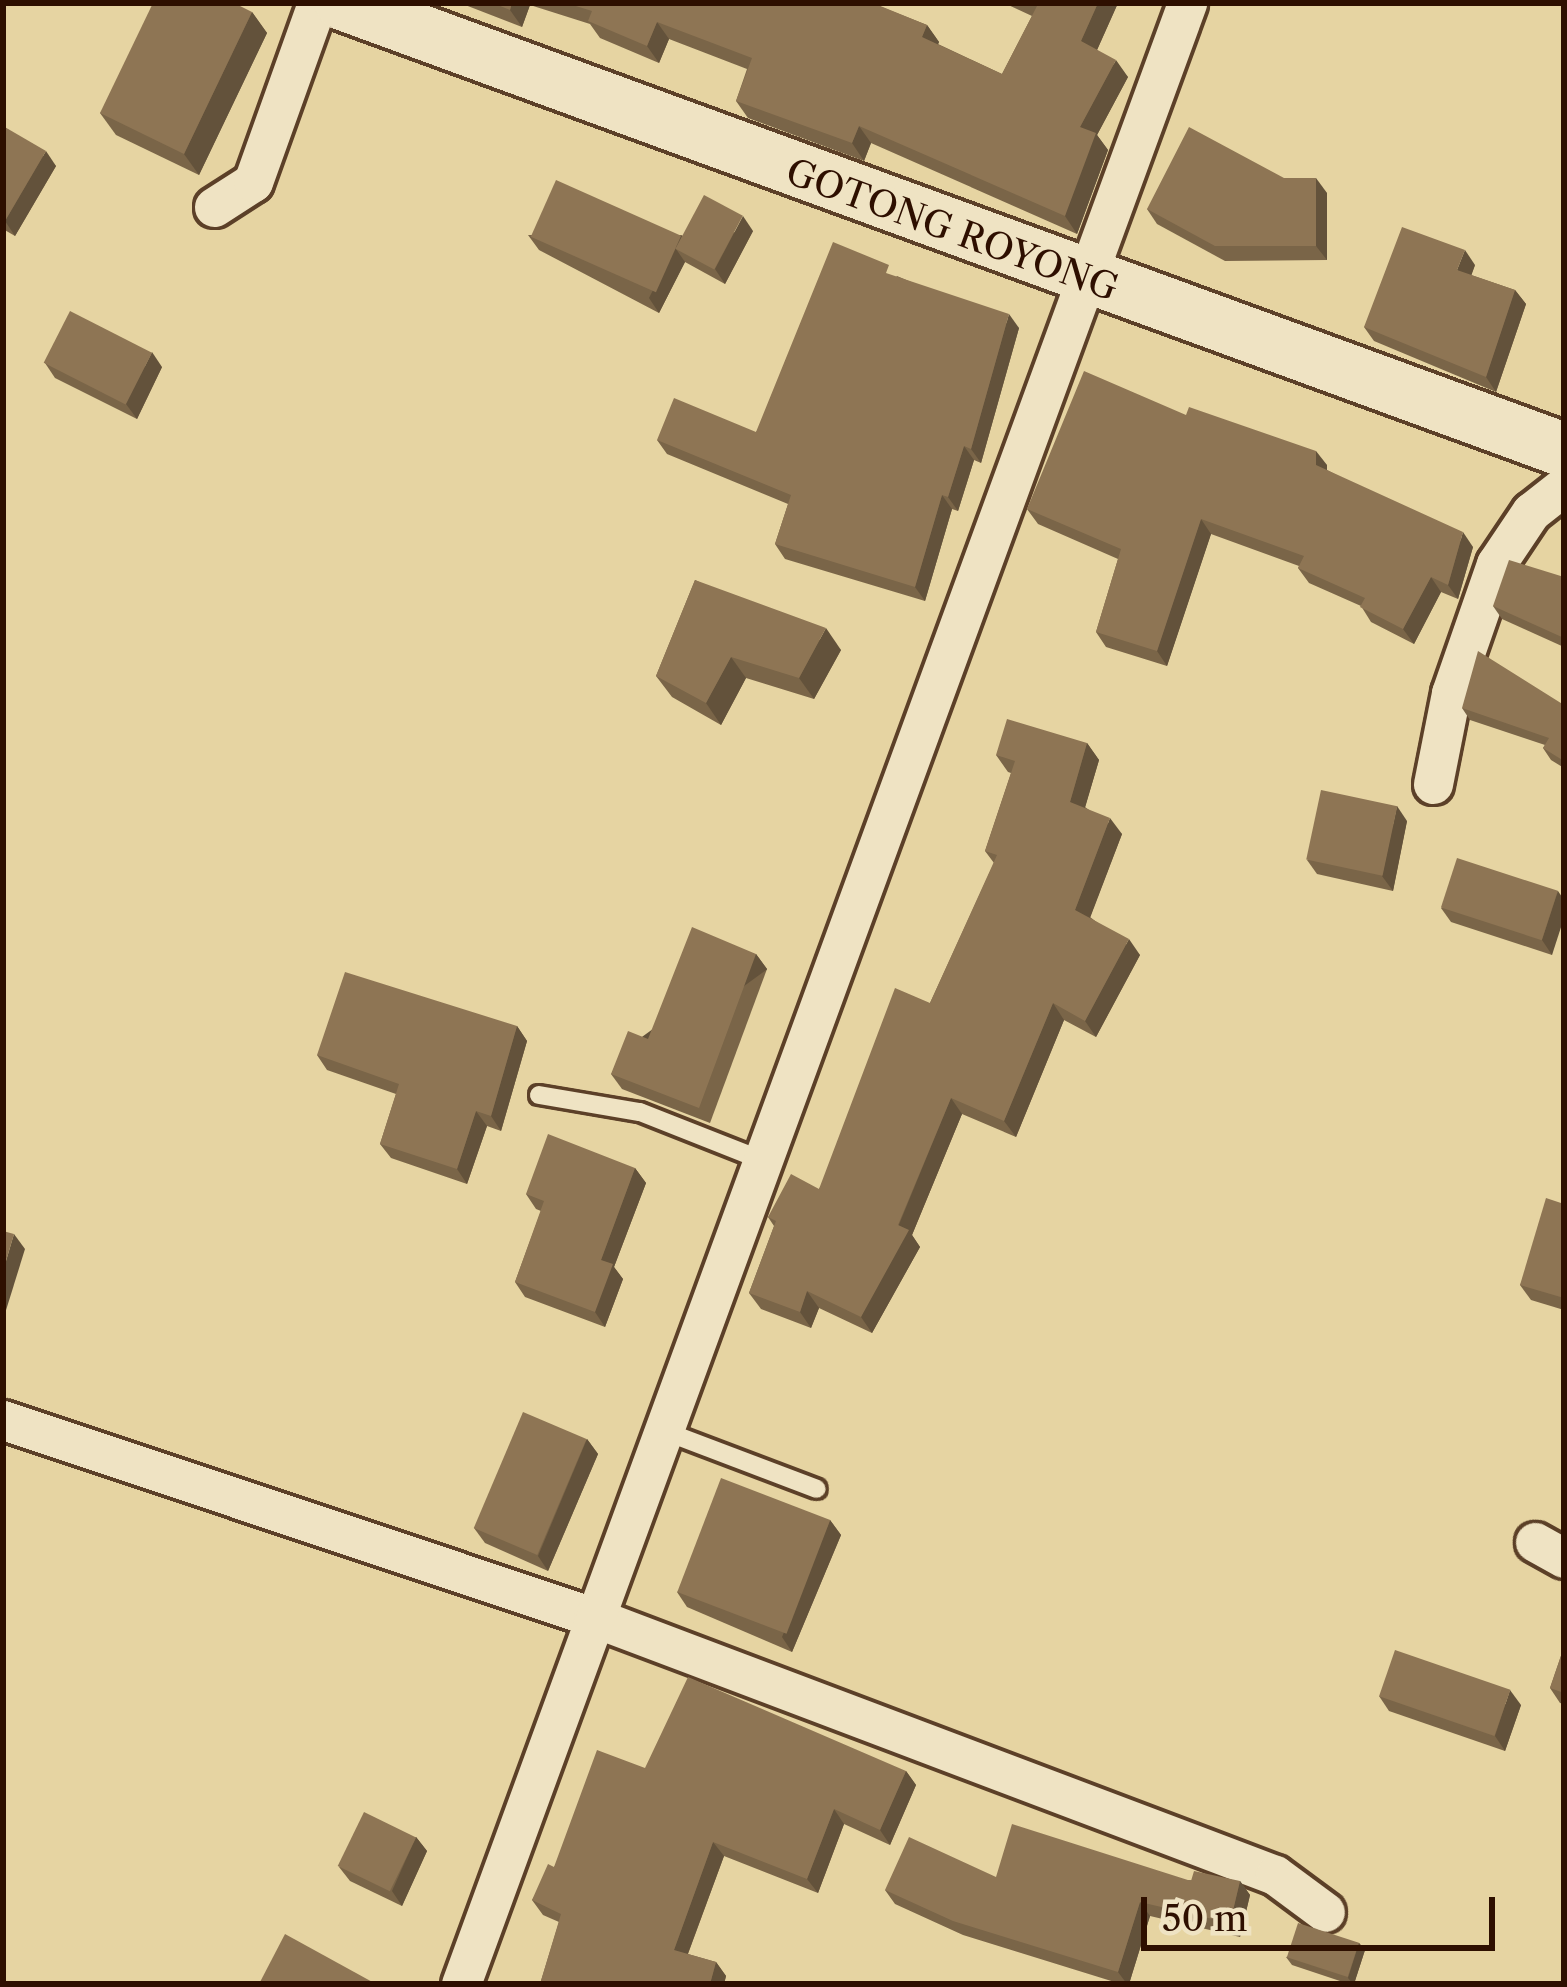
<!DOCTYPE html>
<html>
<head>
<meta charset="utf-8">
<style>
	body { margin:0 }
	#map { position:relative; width:1567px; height:1987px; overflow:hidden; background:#e6d4a2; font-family:"Libre Caslon Text",serif }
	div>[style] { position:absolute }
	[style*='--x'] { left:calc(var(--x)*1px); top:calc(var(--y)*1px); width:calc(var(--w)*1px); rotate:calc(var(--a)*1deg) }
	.roads { filter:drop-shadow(3px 0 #5c4028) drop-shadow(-3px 0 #5c4028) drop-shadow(0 3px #5c4028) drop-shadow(0 -3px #5c4028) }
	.lane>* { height:18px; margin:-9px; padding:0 9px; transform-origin:9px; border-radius:9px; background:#efe3c3 }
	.street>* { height:39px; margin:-19.5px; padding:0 19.5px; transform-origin:19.5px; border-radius:19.5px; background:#efe3c3 }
	.secondary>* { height:54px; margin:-27px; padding:0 27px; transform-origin:27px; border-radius:27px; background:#efe3c3 }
	.wall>* { inset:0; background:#7a6548 }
	.shaded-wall>* { inset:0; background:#63523b; transform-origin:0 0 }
	.building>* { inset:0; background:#8e7554; transform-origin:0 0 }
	span { translate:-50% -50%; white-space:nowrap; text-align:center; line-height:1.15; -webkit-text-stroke:9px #efe3c3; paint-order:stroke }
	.street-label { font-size:36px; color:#2e0f00 }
	.frame { position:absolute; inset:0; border:6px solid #2e0f00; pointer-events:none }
	.scale { position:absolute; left:1141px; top:1897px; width:354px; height:54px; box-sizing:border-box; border:6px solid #2e0f00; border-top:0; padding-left:15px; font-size:36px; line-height:42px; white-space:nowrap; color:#2e0f00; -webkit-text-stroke:9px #efe3c3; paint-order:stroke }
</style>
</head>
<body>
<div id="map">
	<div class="roads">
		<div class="lane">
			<i style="--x:539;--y:1095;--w:102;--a:9.6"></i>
			<i style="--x:640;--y:1112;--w:131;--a:21.5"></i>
			<i style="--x:667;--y:1432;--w:160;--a:20.8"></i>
		</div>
		<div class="street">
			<i style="--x:214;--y:207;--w:46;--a:-32.7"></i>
			<i style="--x:253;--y:182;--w:190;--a:-70.3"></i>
			<i style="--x:1433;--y:784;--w:93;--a:-78.8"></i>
			<i style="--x:1451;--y:693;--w:137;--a:-70.8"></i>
			<i style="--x:1496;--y:564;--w:63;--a:-56.1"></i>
			<i style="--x:1531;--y:512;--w:42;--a:-38.2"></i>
			<i style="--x:3;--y:1420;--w:622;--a:18.46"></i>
			<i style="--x:593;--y:1617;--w:729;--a:20.72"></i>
			<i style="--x:1275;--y:1875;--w:62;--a:36.5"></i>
			<i style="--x:1535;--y:1542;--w:33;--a:29"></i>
			<i style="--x:461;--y:1984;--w:2110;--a:-69.87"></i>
		</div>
		<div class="secondary">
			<i style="--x:342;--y:3;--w:1301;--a:20.09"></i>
		</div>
	</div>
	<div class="wall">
		<i style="clip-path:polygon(460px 3px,880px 3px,879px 6px,927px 25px,939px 42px,938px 44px,1002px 74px,1032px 16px,1004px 3px,1118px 3px,1097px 50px,1128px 77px,1097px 135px,1108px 150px,1077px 234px,871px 143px,864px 161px,748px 118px,736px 101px,747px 69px,669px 39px,659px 63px,600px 38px,590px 24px,530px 5px,522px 27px)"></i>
		<i style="clip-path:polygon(252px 12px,267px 33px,199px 175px,116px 135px,100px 113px)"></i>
		<i style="clip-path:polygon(3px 126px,56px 166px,15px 236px,3px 229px)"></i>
		<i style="clip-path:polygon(1284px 178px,1327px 193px,1327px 260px,1225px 261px,1157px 224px,1147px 209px)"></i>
		<i style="clip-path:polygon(753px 231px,725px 284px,685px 262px,659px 313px,539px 250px,528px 235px,681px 235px,683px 236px)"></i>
		<i style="clip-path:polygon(1475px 265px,1471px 275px,1515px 290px,1526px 304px,1496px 392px,1374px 341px,1364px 327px)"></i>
		<i style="clip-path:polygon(897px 276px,1019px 328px,981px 463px,974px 460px,958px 511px,952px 509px,925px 601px,785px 559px,775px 544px,788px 504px,667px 454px,657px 440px,756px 432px)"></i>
		<i style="clip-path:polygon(45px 363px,162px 367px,137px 419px,55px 378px)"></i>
		<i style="clip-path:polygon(1186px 415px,1327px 465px,1327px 470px,1473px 547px,1458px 599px,1441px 592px,1414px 644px,1371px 622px,1361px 606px,1309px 583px,1298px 568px,1299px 566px,1211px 534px,1167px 666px,1106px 647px,1096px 632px,1118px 559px,1038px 524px,1027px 509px)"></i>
		<i style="clip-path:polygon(1564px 577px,1564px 647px,1502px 619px,1493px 606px)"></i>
		<i style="clip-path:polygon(695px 580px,841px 650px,814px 699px,746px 678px,721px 725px,672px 697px,656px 676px)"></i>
		<i style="clip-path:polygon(1564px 705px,1564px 768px,1551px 760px,1543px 748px,1545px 745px,1470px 720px,1462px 708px)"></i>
		<i style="clip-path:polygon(1087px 743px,1099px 760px,1085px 807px,1122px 834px,1090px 917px,1140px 955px,1096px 1037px,1064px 1020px,1016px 1137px,962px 1114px,912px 1235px,920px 1247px,872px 1333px,819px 1308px,811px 1328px,761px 1309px,749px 1293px,774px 1226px,768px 1217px,819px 1189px,930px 1003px,994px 863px,985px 851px,1011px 773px,1008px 772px,996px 755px)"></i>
		<i style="clip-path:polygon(1407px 821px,1393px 891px,1317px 874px,1307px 860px)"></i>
		<i style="clip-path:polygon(1558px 891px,1552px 955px,1451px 922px,1441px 908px)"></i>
		<i style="clip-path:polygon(756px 954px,767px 969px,710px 1123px,622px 1089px,611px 1074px,648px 1039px)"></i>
		<i style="clip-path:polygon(517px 1026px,527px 1041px,501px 1131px,487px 1126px,467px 1184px,391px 1158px,380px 1144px,396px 1094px,327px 1070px,317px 1055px)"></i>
		<i style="clip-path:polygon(635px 1168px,646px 1183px,614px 1267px,623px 1279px,605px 1327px,525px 1297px,515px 1282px,541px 1211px,536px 1209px,526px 1194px)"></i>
		<i style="clip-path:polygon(1564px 1204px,1564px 1310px,1531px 1300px,1520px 1285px)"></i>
		<i style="clip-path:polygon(587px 1439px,598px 1454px,548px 1571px,485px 1543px,474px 1528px)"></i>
		<i style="clip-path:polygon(830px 1520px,841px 1535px,792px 1652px,687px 1607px,677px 1592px)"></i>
		<i style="clip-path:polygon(1564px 1647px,1564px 1704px,1560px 1703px,1550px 1688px)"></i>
		<i style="clip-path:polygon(1379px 1696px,1521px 1705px,1505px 1751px,1389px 1711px)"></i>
		<i style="clip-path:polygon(645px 1768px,906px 1771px,916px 1785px,890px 1845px,844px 1824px,818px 1893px,724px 1856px,688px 1954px,716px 1962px,726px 1976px,724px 1984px,540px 1984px,559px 1922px,543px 1915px,532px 1900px,554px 1867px)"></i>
		<i style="clip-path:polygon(416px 1837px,427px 1851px,402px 1906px,350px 1881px,339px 1867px)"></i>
		<i style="clip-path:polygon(996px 1877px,1240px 1881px,1250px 1895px,1240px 1937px,1150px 1916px,1129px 1984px,1121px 1984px,963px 1935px,895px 1904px,885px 1890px)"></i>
		<i style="clip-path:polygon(1359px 1943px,1365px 1950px,1354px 1984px,1349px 1984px,1292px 1965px,1286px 1957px)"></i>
	</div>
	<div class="shaded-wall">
		<i style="clip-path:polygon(512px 3px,528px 3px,530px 5px,522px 27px,510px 10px)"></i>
		<i style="clip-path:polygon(1098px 3px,1118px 3px,1093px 59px,1081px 41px)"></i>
		<i style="clip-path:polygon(252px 12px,267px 33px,199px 175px,184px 154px)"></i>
		<i style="clip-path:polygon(657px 22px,669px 39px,659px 63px,647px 46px)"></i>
		<i style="clip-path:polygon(927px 25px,939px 42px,934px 54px,922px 37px)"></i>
		<i style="clip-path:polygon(1116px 60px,1128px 77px,1097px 135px,1108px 150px,1077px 234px,1065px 216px,1080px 127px)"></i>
		<i style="clip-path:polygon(859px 126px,871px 143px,864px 161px,852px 143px)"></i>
		<i style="clip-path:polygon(46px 151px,56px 166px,15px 236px,5px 221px)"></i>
		<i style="clip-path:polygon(1316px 178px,1327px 193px,1327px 260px,1316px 246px)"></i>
		<i style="clip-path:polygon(743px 216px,753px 231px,725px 284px,715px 269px)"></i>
		<i style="clip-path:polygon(681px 235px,692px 250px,676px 249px,685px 262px,659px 313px,649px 298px)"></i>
		<i style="clip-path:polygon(1465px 250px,1475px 265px,1468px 285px,1457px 270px)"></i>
		<i style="clip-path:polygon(1515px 290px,1526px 304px,1496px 392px,1486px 377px)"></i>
		<i style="clip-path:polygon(1009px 314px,1019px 328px,981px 463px,971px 449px)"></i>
		<i style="clip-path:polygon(152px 352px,162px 367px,137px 419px,126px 404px)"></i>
		<i style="clip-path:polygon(964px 446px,974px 460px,958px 511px,948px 497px)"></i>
		<i style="clip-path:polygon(1316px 451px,1327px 465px,1327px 480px,1316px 465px)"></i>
		<i style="clip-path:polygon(942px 495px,952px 509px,925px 601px,915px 587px)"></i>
		<i style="clip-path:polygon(1201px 519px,1211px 534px,1167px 666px,1157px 651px)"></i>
		<i style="clip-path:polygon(1463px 532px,1473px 547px,1458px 599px,1448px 585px)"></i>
		<i style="clip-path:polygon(1431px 577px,1441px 592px,1414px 644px,1403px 629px)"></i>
		<i style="clip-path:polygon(826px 628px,841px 650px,814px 699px,799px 678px)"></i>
		<i style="clip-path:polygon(731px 657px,746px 678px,721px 725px,706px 703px)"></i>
		<i style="clip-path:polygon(1087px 743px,1099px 760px,1082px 818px,1070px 802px)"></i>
		<i style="clip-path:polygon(1397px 806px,1407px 821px,1393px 891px,1382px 876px)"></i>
		<i style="clip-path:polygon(1110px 818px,1122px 834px,1087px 926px,1075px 910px)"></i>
		<i style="clip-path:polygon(1558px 891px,1564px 900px,1564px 918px,1552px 955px,1542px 940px)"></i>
		<i style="clip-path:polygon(1129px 939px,1140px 955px,1096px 1037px,1085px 1021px)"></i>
		<i style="left:756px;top:954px;width:19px;height:164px;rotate:54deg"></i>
		<i style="clip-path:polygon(1053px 1003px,1064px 1020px,1016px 1137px,1004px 1121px)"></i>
		<i style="clip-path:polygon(517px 1026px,527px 1041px,501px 1131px,491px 1116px)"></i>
		<i style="clip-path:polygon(951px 1098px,962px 1114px,912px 1235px,920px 1247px,872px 1333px,861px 1317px)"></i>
		<i style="clip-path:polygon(476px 1111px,487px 1126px,467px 1184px,457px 1169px)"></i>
		<i style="clip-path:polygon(635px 1168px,646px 1183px,614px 1267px,623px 1279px,605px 1327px,595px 1312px,601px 1260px)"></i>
		<i style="clip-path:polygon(14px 1234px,25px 1249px,3px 1320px,3px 1271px)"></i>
		<i style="clip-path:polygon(807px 1291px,819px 1308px,811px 1328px,800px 1312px)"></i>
		<i style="clip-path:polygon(587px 1439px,598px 1454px,548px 1571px,538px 1556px)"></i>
		<i style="clip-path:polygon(830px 1520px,841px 1535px,792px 1652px,782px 1637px)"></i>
		<i style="clip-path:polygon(1510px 1690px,1521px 1705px,1505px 1751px,1495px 1736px)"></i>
		<i style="clip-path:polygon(906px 1771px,916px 1785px,890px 1845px,880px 1830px)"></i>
		<i style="clip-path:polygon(834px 1809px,844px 1824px,818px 1893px,807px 1879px)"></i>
		<i style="clip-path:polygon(416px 1837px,427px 1851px,402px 1906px,392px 1891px)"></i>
		<i style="clip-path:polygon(713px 1842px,724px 1856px,684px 1964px,674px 1950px)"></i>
		<i style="clip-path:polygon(1240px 1881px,1250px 1895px,1240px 1937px,1230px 1923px)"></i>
		<i style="clip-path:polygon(1140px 1902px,1150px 1916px,1129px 1984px,1127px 1984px,1118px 1972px)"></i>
		<i style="clip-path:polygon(1359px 1943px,1365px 1950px,1354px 1984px,1353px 1984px,1348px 1978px)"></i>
		<i style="clip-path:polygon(716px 1962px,726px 1976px,724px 1984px,710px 1984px)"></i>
	</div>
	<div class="building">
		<i style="clip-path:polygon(153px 3px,234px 3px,252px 12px,184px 154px,100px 113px)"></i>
		<i style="clip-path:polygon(493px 3px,512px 3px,510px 10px)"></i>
		<i style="clip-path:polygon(566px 3px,873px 3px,927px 25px,922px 37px,1002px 74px,1037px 6px,1030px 3px,1098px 3px,1081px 41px,1116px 60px,1080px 127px,1096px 133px,1065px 216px,859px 126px,852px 143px,736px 101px,752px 58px,657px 22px,647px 46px,588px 21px,592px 11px)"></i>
		<i style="clip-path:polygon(3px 126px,46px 151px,5px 221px,3px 220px)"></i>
		<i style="clip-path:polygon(1189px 127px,1284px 178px,1316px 178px,1316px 246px,1215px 246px,1147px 209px)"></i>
		<i style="left:556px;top:180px;width:137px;height:62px;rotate:24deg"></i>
		<i style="left:704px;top:195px;width:44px;height:61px;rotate:28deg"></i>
		<i style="clip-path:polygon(1402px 227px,1465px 250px,1457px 270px,1515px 290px,1486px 377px,1364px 327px)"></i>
		<i style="clip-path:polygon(833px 242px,889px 265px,886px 273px,1009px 314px,971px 449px,964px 446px,948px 497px,942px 495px,915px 587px,775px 544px,791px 495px,657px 440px,674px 398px,756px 432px)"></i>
		<i style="left:70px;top:311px;width:92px;height:58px;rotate:27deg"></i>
		<i style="clip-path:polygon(1084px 371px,1186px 415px,1189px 407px,1316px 451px,1316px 465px,1463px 532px,1448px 585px,1431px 577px,1403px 629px,1360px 607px,1365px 598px,1298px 568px,1304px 556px,1201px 519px,1157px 651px,1096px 632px,1121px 549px,1027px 509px)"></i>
		<i style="clip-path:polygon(1509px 560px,1564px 577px,1564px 638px,1493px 606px)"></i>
		<i style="clip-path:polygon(695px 580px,826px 628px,799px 678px,731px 657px,706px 703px,656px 676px)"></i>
		<i style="clip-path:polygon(1478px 651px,1564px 705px,1564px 761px,1543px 748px,1549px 738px,1462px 708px)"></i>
		<i style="clip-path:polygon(1007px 719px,1087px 743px,1070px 802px,1110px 818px,1075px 910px,1129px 939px,1085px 1021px,1053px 1003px,1004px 1121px,951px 1098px,898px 1225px,909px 1230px,861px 1317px,807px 1291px,800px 1312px,749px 1293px,776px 1221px,768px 1217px,791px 1174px,819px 1189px,895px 988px,930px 1003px,997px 855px,985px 851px,1015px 761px,996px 755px)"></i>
		<i style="left:1321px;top:790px;width:78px;height:71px;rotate:12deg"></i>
		<i style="left:1457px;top:858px;width:106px;height:52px;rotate:18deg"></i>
		<i style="clip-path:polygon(692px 927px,756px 954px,699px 1108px,611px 1074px,628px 1031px,648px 1039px)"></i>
		<i style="clip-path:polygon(345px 972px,517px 1026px,491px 1116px,476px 1111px,457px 1169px,380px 1144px,399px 1084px,317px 1055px)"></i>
		<i style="clip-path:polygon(548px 1134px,635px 1168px,601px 1260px,613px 1264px,595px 1312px,515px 1282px,544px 1201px,526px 1194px)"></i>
		<i style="clip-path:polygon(1546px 1198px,1564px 1204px,1564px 1298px,1520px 1285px)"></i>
		<i style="clip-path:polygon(3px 1231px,14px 1234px,3px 1271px)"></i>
		<i style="left:523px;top:1412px;width:69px;height:126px;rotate:23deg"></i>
		<i style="left:721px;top:1478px;width:117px;height:122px;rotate:21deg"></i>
		<i style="clip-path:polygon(1564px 1647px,1564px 1693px,1550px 1688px)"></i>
		<i style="left:1395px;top:1650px;width:122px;height:49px;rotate:19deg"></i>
		<i style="clip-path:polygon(688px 1677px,906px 1771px,880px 1830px,834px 1809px,807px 1879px,713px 1842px,674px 1950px,716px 1962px,710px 1984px,540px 1984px,561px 1914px,532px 1900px,548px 1864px,554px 1867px,597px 1750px,645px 1768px)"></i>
		<i style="left:364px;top:1812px;width:58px;height:60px;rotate:26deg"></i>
		<i style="clip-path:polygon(1012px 1824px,1191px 1881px,1194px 1871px,1240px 1881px,1230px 1923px,1140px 1902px,1118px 1972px,953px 1921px,885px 1890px,909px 1837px,996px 1877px)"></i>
		<i style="left:1298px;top:1923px;width:64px;height:36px;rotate:18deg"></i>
		<i style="clip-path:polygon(285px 1934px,376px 1984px,259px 1984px)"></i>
	</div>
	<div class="street-label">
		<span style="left:952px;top:230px;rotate:20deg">GOTONG ROYONG</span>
	</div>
	<div class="frame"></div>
	<div class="scale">50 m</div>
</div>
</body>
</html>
